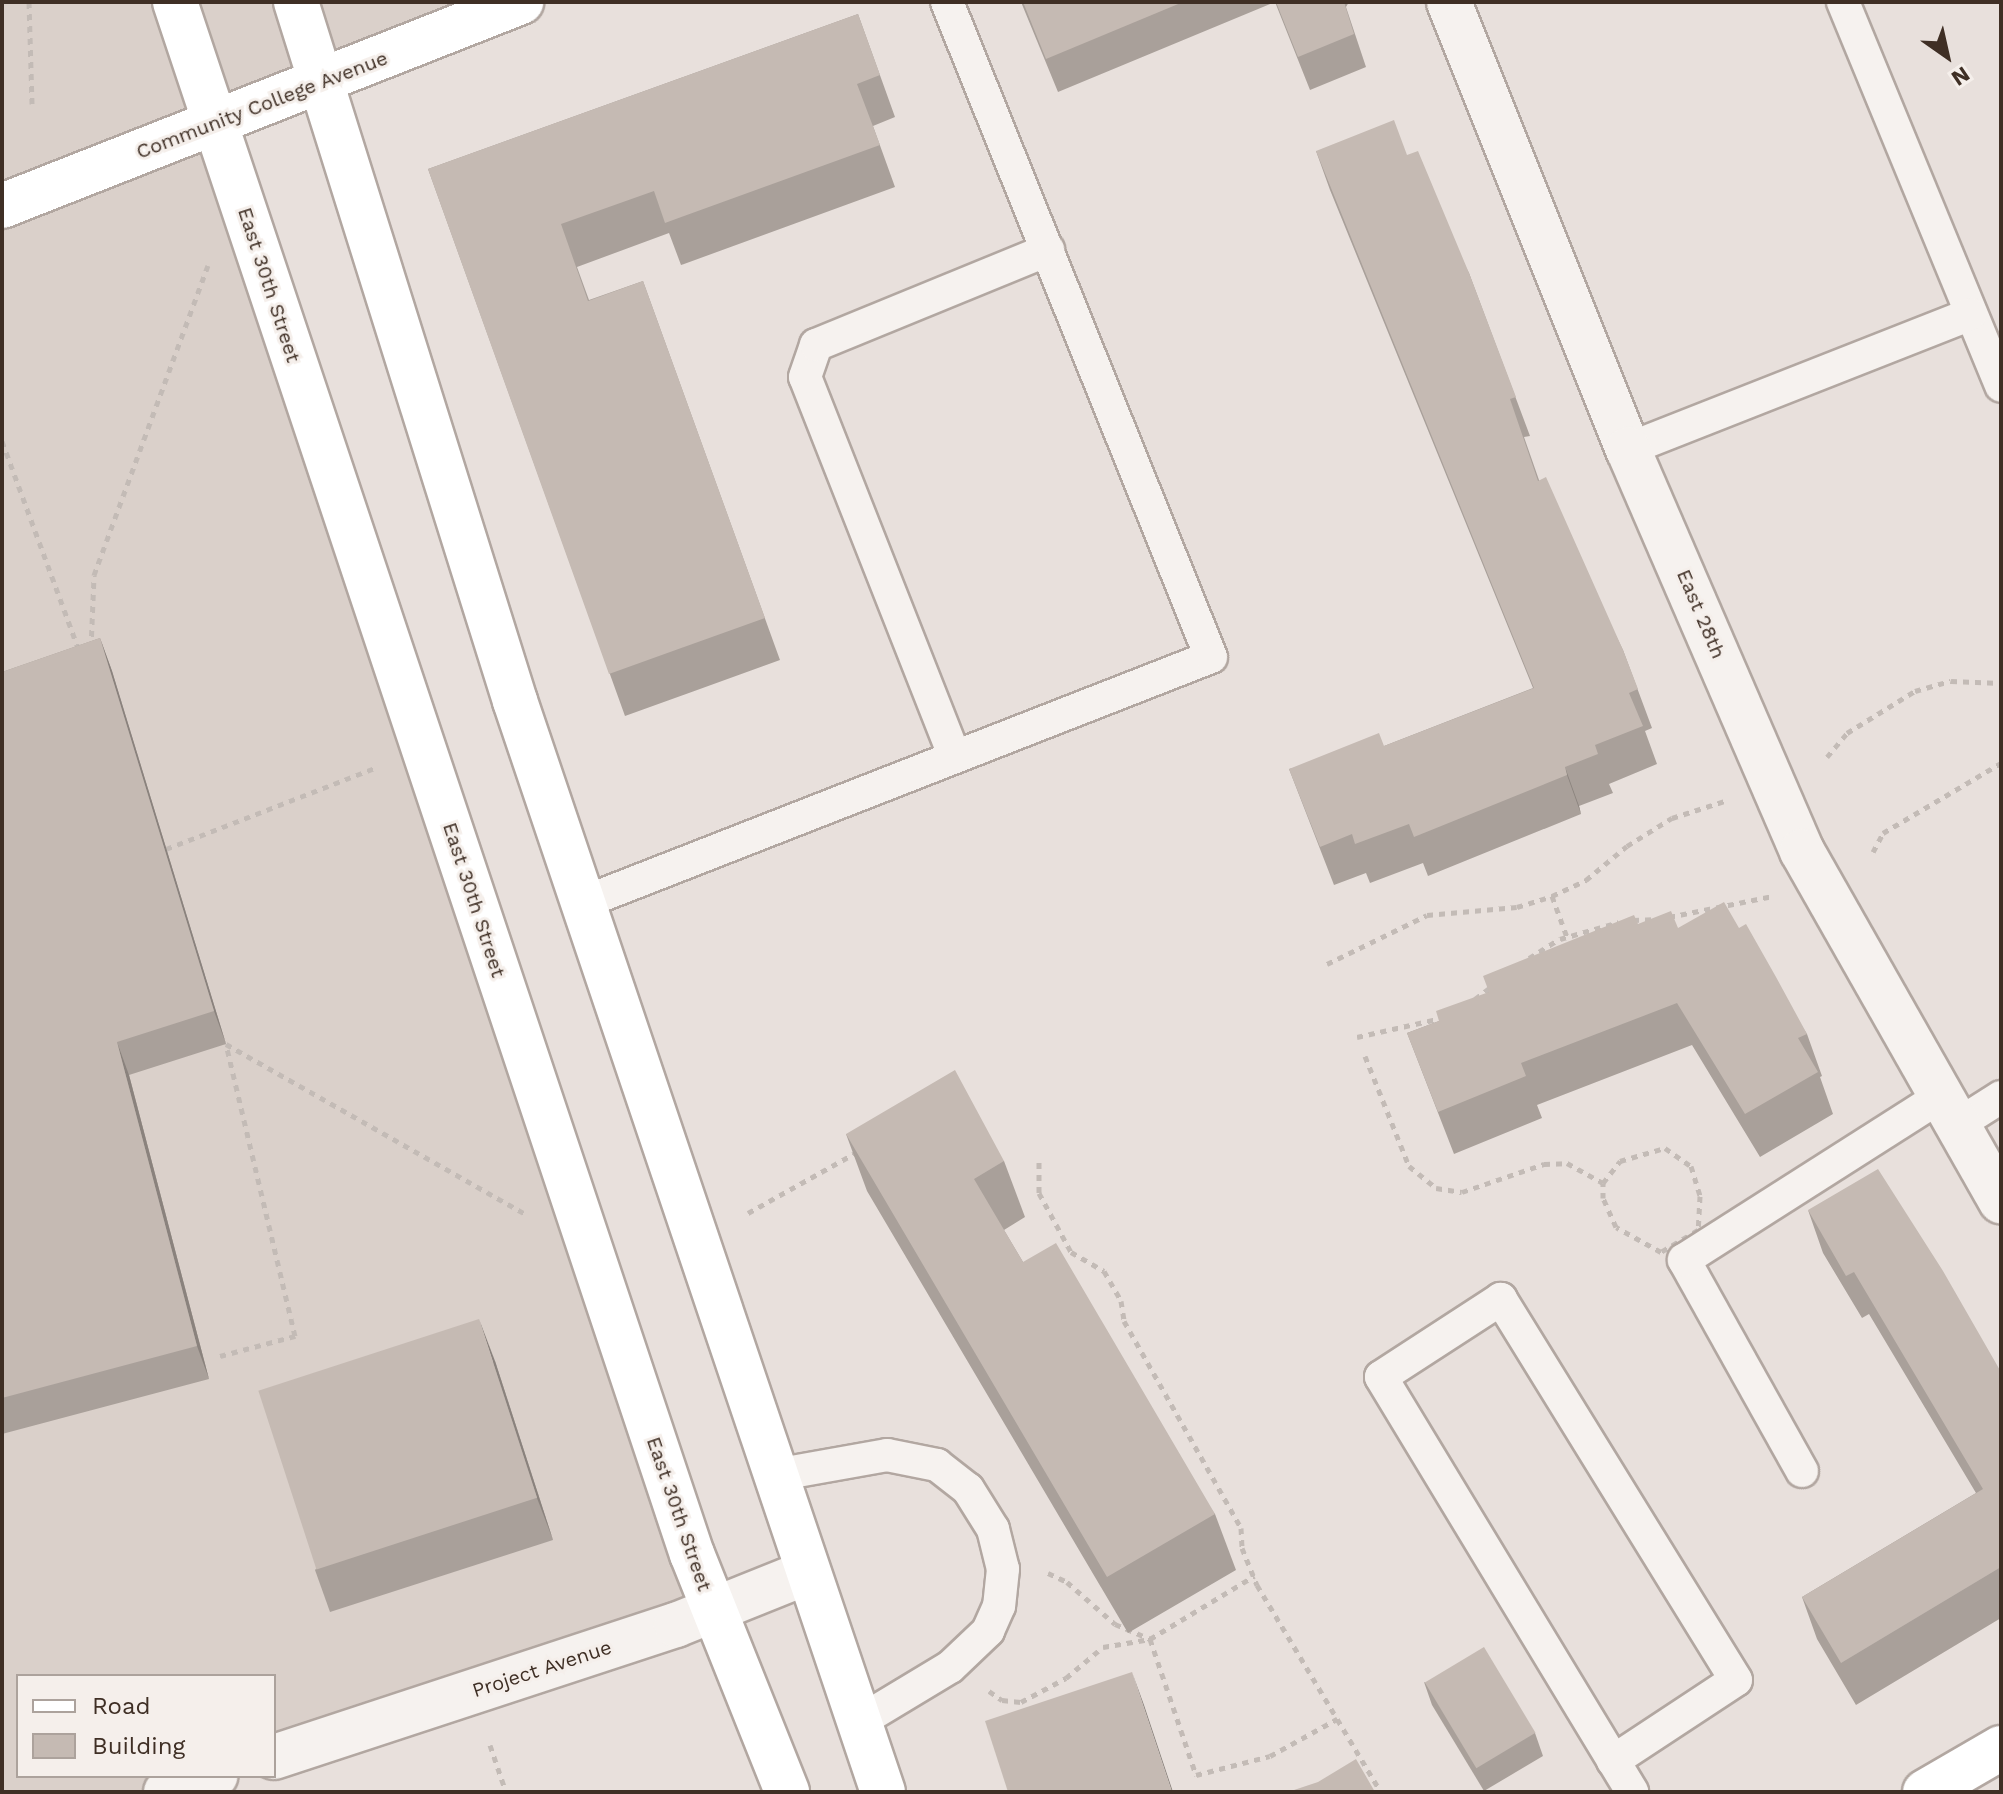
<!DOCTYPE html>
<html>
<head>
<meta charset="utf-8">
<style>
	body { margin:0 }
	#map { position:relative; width:2003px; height:1794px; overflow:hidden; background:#e8e0dc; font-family:"Work Sans",sans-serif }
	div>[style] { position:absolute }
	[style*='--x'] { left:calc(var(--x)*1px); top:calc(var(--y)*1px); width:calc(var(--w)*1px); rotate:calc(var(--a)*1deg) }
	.built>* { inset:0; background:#dad0ca }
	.path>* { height:5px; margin-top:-2.5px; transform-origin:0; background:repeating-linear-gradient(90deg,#c3bbb6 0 6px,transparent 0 12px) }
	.roads { filter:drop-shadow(2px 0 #b2a7a1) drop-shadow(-2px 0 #b2a7a1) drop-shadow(0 2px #b2a7a1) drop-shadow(0 -2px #b2a7a1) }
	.lane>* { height:32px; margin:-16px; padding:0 16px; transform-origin:16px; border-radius:16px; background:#f6f2ef }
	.street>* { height:44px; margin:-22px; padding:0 22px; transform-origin:22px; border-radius:22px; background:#f6f2ef }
	.secondary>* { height:44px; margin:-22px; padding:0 22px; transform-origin:22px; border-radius:22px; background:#fff }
	.wall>* { inset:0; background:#a9a09a }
	.shaded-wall>* { inset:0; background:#8a827d }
	.building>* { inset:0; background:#c5bab3; transform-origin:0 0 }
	span { translate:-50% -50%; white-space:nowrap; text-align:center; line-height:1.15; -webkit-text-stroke:6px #f5efeb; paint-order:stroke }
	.street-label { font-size:20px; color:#3f2f25 }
	.frame { position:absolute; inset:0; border:4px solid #3f2f25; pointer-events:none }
	.legend { position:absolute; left:16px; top:1674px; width:260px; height:104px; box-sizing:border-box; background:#f5efeb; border:2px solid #aca29c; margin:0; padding:10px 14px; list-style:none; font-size:24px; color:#3f2f25 }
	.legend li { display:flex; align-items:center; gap:16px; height:40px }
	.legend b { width:40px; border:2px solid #aca29c }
	.north { position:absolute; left:1907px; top:16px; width:80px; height:80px; -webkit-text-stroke:6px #f5efeb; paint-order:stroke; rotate:146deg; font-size:22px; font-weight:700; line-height:32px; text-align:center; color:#3f2f25 }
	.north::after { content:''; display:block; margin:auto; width:28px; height:36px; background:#3f2f25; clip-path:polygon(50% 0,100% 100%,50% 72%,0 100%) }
</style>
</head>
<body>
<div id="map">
	<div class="built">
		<i style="clip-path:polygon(2px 2px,521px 2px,216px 123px,712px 1612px,274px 1757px,274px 1676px,18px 1676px,18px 1776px,215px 1776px,166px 1792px,2px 1792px)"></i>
	</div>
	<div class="path">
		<i style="--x:29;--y:2;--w:102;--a:88.3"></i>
		<i style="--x:2;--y:441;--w:223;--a:69.8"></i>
		<i style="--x:91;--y:648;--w:73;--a:-87.6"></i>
		<i style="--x:94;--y:575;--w:330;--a:-69.8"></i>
		<i style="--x:1827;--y:757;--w:31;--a:-50"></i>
		<i style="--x:1847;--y:733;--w:80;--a:-31.7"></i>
		<i style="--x:1915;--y:691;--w:37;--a:-16"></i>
		<i style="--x:1951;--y:681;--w:50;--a:2.3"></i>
		<i style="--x:166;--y:849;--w:226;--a:-21.2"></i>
		<i style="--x:1873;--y:852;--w:21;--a:-62"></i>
		<i style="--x:1883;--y:833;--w:137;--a:-30.7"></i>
		<i style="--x:1552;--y:896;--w:44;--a:69.9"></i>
		<i style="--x:1669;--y:917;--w:106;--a:-11.4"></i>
		<i style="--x:1633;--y:920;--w:26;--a:-2"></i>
		<i style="--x:1529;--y:958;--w:36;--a:-32"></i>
		<i style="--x:1560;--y:939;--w:61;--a:-16.1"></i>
		<i style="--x:1327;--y:964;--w:111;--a:-26.1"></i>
		<i style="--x:1427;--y:915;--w:90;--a:-5.1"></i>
		<i style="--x:1517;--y:907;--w:37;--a:-17"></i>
		<i style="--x:1552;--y:896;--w:38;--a:-25"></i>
		<i style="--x:1586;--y:880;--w:53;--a:-39.7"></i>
		<i style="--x:1627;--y:846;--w:53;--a:-31.9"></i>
		<i style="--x:1672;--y:818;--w:59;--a:-17.8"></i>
		<i style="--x:1475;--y:999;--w:21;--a:-37"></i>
		<i style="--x:1357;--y:1037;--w:87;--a:-12.6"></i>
		<i style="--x:1365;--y:1056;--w:118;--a:68.2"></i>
		<i style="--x:1409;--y:1166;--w:35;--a:39"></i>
		<i style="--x:1436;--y:1188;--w:26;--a:9"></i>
		<i style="--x:1462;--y:1192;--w:87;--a:-18.9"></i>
		<i style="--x:1544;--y:1164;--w:23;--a:-2"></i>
		<i style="--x:1567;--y:1163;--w:41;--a:29.1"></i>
		<i style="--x:1665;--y:1148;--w:32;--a:35"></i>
		<i style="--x:1691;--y:1166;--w:31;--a:73"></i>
		<i style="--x:1700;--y:1196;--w:34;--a:93"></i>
		<i style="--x:1698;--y:1230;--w:43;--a:149.3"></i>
		<i style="--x:1661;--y:1252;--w:51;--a:-150.9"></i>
		<i style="--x:1616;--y:1227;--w:32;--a:-114"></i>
		<i style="--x:1603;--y:1198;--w:15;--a:-90"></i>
		<i style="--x:1603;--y:1183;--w:28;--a:-52"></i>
		<i style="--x:1620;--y:1161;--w:47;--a:-16.1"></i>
		<i style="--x:1039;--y:1162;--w:31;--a:90"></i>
		<i style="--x:1039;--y:1193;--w:67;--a:61.5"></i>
		<i style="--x:1071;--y:1252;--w:38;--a:30"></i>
		<i style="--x:1104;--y:1271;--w:34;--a:60"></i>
		<i style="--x:1121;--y:1301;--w:20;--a:81"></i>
		<i style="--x:1124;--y:1321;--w:238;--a:60.5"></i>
		<i style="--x:1241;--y:1528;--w:20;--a:87"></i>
		<i style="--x:1242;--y:1548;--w:40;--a:68"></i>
		<i style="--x:1257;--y:1585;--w:241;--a:59.1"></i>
		<i style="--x:748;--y:1213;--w:127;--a:-29.2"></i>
		<i style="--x:220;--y:1356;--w:78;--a:-14.9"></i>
		<i style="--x:295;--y:1336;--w:300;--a:-103.3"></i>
		<i style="--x:226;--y:1044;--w:343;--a:29.6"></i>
		<i style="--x:1048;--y:1573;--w:21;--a:25"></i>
		<i style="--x:1067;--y:1582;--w:64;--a:41.2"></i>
		<i style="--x:1115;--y:1624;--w:38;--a:23"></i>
		<i style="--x:1150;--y:1639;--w:144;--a:71.3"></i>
		<i style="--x:1196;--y:1775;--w:76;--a:-14.4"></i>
		<i style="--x:1270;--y:1756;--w:77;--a:-28.9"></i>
		<i style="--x:989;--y:1691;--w:16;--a:35"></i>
		<i style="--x:1002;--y:1700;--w:19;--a:6"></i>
		<i style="--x:1021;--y:1702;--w:51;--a:-28.1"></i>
		<i style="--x:1066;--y:1678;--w:48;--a:-40"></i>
		<i style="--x:1103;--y:1647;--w:48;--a:-9.7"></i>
		<i style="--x:1150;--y:1639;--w:122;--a:-31.2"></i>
		<i style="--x:490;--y:1745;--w:50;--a:71.2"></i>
	</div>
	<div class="roads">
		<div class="lane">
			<i style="--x:1843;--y:2;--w:415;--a:67.6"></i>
			<i style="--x:1628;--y:449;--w:368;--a:-21.5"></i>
			<i style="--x:954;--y:755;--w:406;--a:-111.5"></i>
			<i style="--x:805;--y:377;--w:34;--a:-71"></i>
			<i style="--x:816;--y:345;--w:251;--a:-22.3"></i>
			<i style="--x:582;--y:903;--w:675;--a:-21.36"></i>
			<i style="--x:1211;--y:657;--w:706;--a:-111.95"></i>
			<i style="--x:1957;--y:1125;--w:52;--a:-32.5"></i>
			<i style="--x:1802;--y:1471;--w:242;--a:-119.2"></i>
			<i style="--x:1684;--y:1260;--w:305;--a:-32.5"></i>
			<i style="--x:775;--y:1475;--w:114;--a:-10.1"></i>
			<i style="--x:887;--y:1455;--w:51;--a:11.3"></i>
			<i style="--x:937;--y:1465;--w:39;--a:38"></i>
			<i style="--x:968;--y:1489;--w:47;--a:58"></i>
			<i style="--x:993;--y:1529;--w:41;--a:76"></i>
			<i style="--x:1003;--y:1569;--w:37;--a:96"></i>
			<i style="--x:999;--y:1606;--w:27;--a:114"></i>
			<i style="--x:988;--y:1631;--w:52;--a:136.5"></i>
			<i style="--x:950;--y:1667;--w:109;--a:148.9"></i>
			<i style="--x:1613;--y:1761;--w:147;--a:-33.4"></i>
			<i style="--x:1736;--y:1680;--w:448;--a:-121.7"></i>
			<i style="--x:1501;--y:1299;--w:143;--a:147"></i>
			<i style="--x:1381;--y:1377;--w:485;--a:58.8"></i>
		</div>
		<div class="street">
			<i style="--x:1449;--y:2;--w:482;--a:68.2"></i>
			<i style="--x:1628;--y:449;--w:438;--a:66.6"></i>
			<i style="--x:1802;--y:851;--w:403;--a:60.4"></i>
			<i style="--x:274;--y:1757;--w:423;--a:-18.2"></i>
			<i style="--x:676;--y:1625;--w:142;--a:-21.9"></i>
			<i style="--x:166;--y:1792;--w:52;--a:-18.1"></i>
		</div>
		<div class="secondary">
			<i style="--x:175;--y:2;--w:1636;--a:71.58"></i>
			<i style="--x:692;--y:1554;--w:256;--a:68.2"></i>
			<i style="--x:296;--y:2;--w:733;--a:72.6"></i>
			<i style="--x:515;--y:701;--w:1151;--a:71.36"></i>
			<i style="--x:2;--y:206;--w:558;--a:-21.46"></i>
			<i style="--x:1925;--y:1792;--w:88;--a:-30.1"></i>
		</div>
	</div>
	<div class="wall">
		<i style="clip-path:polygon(1021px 2px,1349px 2px,1346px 7px,1366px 67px,1310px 90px,1275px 2px,1058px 92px)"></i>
		<i style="clip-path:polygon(858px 14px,895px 117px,873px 126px,895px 187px,681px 265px,669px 233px,577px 267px,589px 300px,643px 281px,780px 660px,625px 716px,428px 169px)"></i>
		<i style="clip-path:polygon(1316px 151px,1407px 155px,1469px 273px,1530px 436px,1524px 437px,1539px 480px,1623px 650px,1652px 728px,1645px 731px,1657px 764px,1609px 784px,1613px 793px,1579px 806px,1581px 814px,1428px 876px,1423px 863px,1370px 883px,1366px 873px,1334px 885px,1289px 769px,1384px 746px,1533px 688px,1330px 190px)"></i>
		<i style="clip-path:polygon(100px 638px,112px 671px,226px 1044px,129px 1075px,209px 1379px,2px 1434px,2px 672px)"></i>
		<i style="clip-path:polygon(1638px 924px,1678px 928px,1739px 928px,1807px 1034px,1822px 1076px,1820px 1077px,1833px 1114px,1760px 1157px,1692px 1045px,1537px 1105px,1542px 1118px,1454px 1154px,1407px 1033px,1439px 1021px,1489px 992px)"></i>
		<i style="clip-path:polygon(846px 1134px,1004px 1161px,1025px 1217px,1004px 1230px,1023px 1262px,1215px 1514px,1236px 1570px,1128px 1633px,867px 1191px)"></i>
		<i style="clip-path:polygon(1808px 1210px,2001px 1372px,2001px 1618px,1856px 1705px,1817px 1639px,1802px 1597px,1976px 1493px,1869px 1314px,1862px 1318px,1823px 1253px)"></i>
		<i style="clip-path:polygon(495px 1361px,553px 1540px,330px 1612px,315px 1570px)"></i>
		<i style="clip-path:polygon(1424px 1682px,1535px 1733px,1543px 1756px,1484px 1791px,1432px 1705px)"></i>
	</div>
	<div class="shaded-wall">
		<i style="clip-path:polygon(100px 638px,112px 671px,226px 1044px,214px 1011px)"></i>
		<i style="clip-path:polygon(1565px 767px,1579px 806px,1581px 814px,1567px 775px)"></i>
		<i style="clip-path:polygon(117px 1042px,129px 1075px,209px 1379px,197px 1346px)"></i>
		<i style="clip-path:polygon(479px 1319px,495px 1361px,553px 1540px,537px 1498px)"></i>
		<i style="clip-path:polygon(1132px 1672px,1144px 1705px,1173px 1792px,1172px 1792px)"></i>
	</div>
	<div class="building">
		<i style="clip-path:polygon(1023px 2px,1183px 2px,1046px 59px)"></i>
		<i style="clip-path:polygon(1276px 2px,1344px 2px,1354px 34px,1298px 57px)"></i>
		<i style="clip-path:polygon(858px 14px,880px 75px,857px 84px,880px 145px,665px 223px,654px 191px,561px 224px,588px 301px,643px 281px,765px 618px,609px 674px,428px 169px)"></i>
		<i style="clip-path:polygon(1394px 120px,1407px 155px,1418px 151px,1469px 273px,1516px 397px,1510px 399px,1538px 481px,1546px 477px,1623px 650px,1638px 689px,1629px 693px,1643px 726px,1595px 745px,1598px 754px,1565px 767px,1567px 775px,1414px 837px,1409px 824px,1355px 844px,1352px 834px,1320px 847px,1289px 769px,1379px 733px,1384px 746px,1534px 688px,1316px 151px)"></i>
		<i style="clip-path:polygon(100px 638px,214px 1011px,117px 1042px,197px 1346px,2px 1398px,2px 672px)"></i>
		<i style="clip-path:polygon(1724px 902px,1739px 928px,1746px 924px,1776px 977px,1807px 1034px,1798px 1038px,1818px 1072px,1745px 1114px,1677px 1003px,1521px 1063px,1526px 1076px,1438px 1112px,1407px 1033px,1439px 1021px,1436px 1011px,1489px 992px,1483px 976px,1634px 915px,1638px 924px,1671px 911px,1678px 928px)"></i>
		<i style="clip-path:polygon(955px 1070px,1004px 1161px,974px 1179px,1023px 1262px,1056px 1243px,1215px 1514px,1107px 1577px,846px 1134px)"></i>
		<i style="clip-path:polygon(1878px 1169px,1943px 1271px,2001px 1372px,2001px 1567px,1841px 1663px,1802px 1597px,1983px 1489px,1854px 1272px,1846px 1276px,1808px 1210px)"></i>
		<i style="left:479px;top:1319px;width:188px;height:232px;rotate:72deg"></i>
		<i style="left:1484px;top:1647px;width:100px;height:69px;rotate:59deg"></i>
		<i style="clip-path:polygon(1132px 1672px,1172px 1792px,1008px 1792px,985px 1721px)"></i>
		<i style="clip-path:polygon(1356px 1759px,1375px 1792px,1288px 1792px,1318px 1782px)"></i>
	</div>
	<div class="street-label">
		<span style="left:262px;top:105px;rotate:-21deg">Community College Avenue</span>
		<span style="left:269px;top:285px;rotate:72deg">East 30th Street</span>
		<span style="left:1701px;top:614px;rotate:67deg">East 28th</span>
		<span style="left:474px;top:900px;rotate:72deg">East 30th Street</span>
		<span style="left:679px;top:1514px;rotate:71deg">East 30th Street</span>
		<span style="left:542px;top:1669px;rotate:-18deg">Project Avenue</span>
	</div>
	<div class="frame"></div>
	<ul class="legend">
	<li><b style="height:10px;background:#fff"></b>Road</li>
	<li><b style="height:22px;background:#c5bab3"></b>Building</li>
	</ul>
	<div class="north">N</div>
</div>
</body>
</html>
